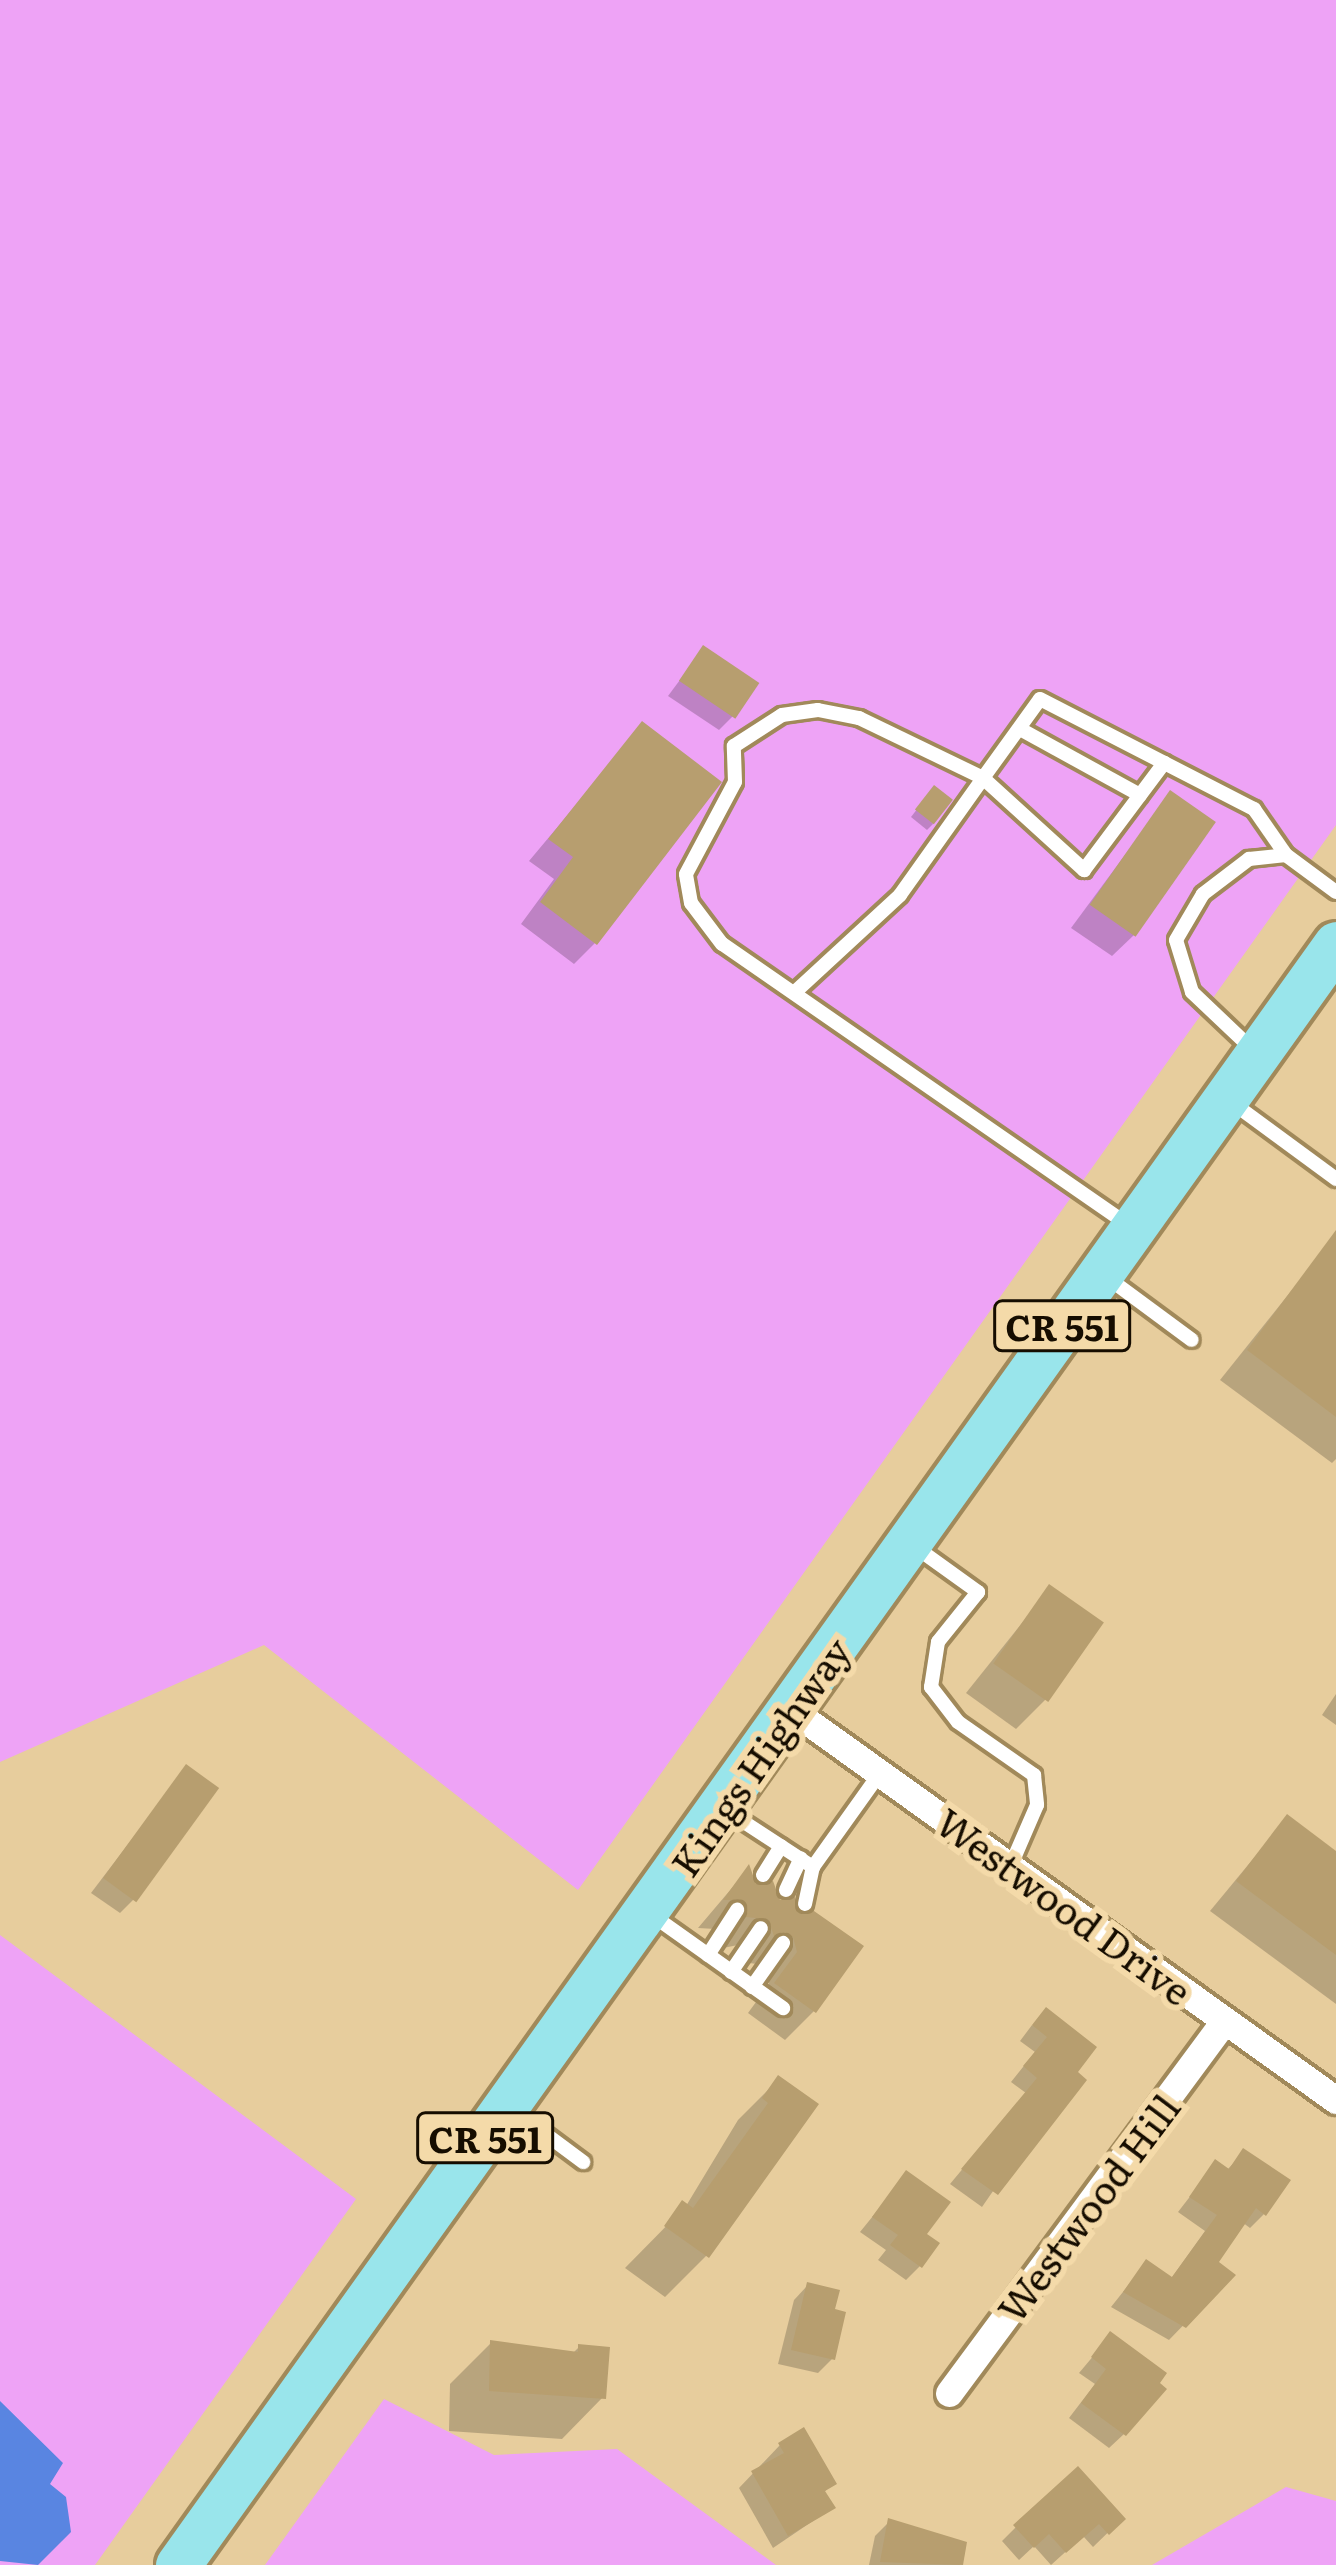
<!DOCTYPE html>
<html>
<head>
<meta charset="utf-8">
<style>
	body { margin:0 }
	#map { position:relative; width:1336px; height:2565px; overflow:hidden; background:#e7cd9d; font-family:Literata,serif }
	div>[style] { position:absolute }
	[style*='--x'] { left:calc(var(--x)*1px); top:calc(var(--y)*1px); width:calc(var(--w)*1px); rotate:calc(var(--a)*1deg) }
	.green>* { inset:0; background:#eea3f6 }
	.water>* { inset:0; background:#5985e1 }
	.shadow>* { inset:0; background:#0003 }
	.building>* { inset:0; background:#b79e6f; transform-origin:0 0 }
	.roads { filter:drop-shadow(3px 0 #a1895a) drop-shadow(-3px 0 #a1895a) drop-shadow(0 3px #a1895a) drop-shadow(0 -3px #a1895a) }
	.service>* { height:14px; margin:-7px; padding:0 7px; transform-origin:7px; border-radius:7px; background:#fff }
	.minor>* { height:27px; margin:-13.5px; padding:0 13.5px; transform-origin:13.5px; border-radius:13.5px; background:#fff }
	.primary>* { height:45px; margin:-22.5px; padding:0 22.5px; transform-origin:22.5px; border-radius:22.5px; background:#99e5eb }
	span { translate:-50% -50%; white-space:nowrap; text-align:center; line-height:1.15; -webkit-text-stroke:12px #f4daa9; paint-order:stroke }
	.shield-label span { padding:3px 9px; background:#f4daa9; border:3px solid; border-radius:9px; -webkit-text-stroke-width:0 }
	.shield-label { font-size:36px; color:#160d00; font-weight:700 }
	.street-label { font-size:39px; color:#160d00 }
</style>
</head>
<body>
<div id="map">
	<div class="green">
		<i style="clip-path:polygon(0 0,1336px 0,1336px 825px,578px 1890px,264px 1645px,0 1762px)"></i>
		<i style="clip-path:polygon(0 1935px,356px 2199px,95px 2565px,0 2565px)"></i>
		<i style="clip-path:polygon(384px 2399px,494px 2455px,617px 2449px,776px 2565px,265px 2565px)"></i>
		<i style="clip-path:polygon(1286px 2487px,1336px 2501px,1336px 2565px,1152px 2565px)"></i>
	</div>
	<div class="water">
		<i style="clip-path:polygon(0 2401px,63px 2463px,50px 2484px,66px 2497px,71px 2532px,38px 2565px,0 2561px)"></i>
	</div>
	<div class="shadow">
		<i style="clip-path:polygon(703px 649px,733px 716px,719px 730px,668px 696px)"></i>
		<i style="clip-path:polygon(643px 725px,595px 943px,574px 964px,521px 924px,554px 879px,529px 861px)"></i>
		<i style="clip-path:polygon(1170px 794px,1134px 935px,1112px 956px,1071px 928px)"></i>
		<i style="clip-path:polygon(928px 795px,933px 824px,927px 830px,911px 817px)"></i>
		<i style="clip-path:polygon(1336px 1235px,1336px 1459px,1332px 1463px,1220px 1380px)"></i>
		<i style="clip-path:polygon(1050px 1588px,1045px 1700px,1016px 1729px,966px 1693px)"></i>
		<i style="clip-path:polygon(1336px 1694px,1336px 1725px,1322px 1715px)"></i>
		<i style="clip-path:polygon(186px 1768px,134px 1899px,120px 1913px,91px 1893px)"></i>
		<i style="clip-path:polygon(1287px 1818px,1336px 1855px,1336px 2004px,1210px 1911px)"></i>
		<i style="clip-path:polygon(748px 1869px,754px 1887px,796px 1916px,814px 2011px,785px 2040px,748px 2013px,769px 1984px,764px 1965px,742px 1962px,738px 1945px,723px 1948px,715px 1929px,698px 1928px)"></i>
		<i style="clip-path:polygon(1032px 2025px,1093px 2047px,982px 2207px,950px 2184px,1026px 2093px,1011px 2082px,1035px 2052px,1020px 2041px)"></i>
		<i style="clip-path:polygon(779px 2079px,815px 2105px,706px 2256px,665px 2297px,625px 2268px,686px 2206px,738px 2120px)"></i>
		<i style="clip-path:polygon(1244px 2152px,1264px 2214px,1250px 2228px,1242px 2222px,1214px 2263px,1232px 2275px,1169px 2340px,1111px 2307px,1146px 2263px,1170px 2280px,1205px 2231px,1178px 2212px,1216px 2163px,1227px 2170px)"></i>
		<i style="clip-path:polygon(907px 2174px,922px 2234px,920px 2266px,906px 2280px,878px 2260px,886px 2250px,860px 2232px)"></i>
		<i style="clip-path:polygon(808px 2285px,832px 2359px,818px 2373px,778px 2364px,794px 2300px)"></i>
		<i style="clip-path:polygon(1111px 2335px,1124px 2434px,1109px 2448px,1069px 2418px,1095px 2384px,1079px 2373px)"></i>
		<i style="clip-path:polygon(491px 2343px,572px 2354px,579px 2347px,603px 2397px,562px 2439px,449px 2431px,450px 2384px)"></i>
		<i style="clip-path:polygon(780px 2445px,833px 2483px,823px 2493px,832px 2508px,773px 2548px,739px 2488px)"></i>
		<i style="clip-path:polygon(1122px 2519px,1093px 2547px,1083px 2536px,1051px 2565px,1034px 2546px,1019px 2560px,1002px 2541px,1016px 2527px)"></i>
		<i style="clip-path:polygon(889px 2522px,963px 2544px,960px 2565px,869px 2565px,875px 2536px)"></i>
	</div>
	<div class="building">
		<i style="left:703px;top:645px;width:68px;height:43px;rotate:34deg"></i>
		<i style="clip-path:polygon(642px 721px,722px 782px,597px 945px,540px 902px,573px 857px,548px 839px)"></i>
		<i style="left:934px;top:785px;width:24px;height:31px;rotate:38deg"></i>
		<i style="left:1170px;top:790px;width:56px;height:140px;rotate:35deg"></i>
		<i style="clip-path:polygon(1336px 1230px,1336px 1417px,1247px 1350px)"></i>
		<i style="left:1049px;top:1584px;width:67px;height:97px;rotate:35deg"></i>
		<i style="left:186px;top:1764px;width:41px;height:141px;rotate:36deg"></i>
		<i style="clip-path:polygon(1287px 1814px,1336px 1851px,1336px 1955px,1236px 1881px)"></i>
		<i style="clip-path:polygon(749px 1864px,756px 1884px,773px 1881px,780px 1900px,795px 1897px,798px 1913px,814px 1911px,864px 1946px,816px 2013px,774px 1983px,797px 1952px,793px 1937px,774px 1936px,768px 1919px,746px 1917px,742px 1900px,723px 1900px)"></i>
		<i style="clip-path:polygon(1046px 2007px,1097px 2047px,1078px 2072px,1087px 2080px,998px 2195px,961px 2169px,1037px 2078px,1023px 2066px,1047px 2037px,1032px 2025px)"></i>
		<i style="clip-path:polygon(778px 2075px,819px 2104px,709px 2258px,664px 2226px,682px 2200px,693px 2208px,768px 2103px,762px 2098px)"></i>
		<i style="clip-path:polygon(1243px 2148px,1291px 2180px,1266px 2216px,1256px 2208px,1219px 2262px,1236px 2275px,1186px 2328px,1123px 2292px,1146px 2259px,1172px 2277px,1217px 2215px,1189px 2197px,1215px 2159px,1229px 2169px)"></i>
		<i style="clip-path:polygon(906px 2170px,951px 2202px,927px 2234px,940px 2243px,922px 2268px,890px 2245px,898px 2235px,872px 2217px)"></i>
		<i style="clip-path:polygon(807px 2282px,840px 2290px,835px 2309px,846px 2312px,835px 2360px,791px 2350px)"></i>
		<i style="clip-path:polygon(1110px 2331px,1167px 2373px,1160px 2383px,1167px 2389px,1126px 2436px,1081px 2403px,1106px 2369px,1091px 2357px)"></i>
		<i style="clip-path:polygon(490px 2340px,578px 2352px,578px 2344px,610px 2347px,606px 2399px,489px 2391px)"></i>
		<i style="clip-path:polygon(804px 2427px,837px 2484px,825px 2491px,836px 2508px,788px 2536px,751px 2471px,784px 2453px,778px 2443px)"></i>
		<i style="clip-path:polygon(1078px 2466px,1126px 2519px,1109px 2535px,1099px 2524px,1066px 2553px,1049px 2534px,1034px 2548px,1013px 2525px)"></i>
		<i style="clip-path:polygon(888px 2518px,967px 2542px,963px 2565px,880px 2562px)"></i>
	</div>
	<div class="roads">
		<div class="service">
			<i style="--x:1020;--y:729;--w:137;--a:28.8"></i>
			<i style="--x:795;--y:992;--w:143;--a:-42.7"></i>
			<i style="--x:900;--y:895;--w:143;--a:-54.6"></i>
			<i style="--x:983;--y:778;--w:137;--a:42.3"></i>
			<i style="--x:1084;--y:870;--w:134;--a:-53.2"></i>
			<i style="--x:1252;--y:1049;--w:83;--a:-136.5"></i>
			<i style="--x:1192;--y:992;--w:54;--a:-107.1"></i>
			<i style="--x:1176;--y:940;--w:53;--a:-59.6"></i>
			<i style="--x:1203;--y:894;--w:58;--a:-37.3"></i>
			<i style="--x:1249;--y:859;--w:37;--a:-6"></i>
			<i style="--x:1286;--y:855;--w:62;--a:36.5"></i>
			<i style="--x:1230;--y:1101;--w:132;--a:36.3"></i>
			<i style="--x:1127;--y:1224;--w:492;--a:-145.3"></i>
			<i style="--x:722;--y:944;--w:51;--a:-127.1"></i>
			<i style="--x:691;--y:903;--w:29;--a:-100"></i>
			<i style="--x:686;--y:874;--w:104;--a:-62"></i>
			<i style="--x:735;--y:782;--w:36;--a:-92"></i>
			<i style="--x:734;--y:746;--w:57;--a:-32.9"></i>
			<i style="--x:782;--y:715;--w:36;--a:-8"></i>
			<i style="--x:818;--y:710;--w:42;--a:11"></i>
			<i style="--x:859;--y:718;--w:138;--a:25.8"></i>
			<i style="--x:983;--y:778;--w:97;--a:-54.2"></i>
			<i style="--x:1040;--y:699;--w:241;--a:27.2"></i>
			<i style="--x:1254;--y:809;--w:56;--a:55.2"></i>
			<i style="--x:1104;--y:1275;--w:109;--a:36.5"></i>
			<i style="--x:914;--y:1546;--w:79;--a:35.7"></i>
			<i style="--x:978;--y:1592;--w:64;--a:128.7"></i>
			<i style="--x:938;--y:1642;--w:46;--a:98.8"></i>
			<i style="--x:931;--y:1687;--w:44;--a:52.4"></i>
			<i style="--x:958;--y:1722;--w:93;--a:34.9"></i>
			<i style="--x:1034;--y:1775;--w:30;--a:84"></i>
			<i style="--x:1037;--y:1805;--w:65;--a:113.4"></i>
			<i style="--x:727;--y:1811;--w:103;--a:33.1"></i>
			<i style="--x:813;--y:1867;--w:115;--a:-54.5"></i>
			<i style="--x:763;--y:1875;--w:34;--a:-58"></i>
			<i style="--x:786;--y:1890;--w:35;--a:-65"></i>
			<i style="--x:805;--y:1904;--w:38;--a:-78"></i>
			<i style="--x:652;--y:1915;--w:161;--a:35.4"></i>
			<i style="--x:708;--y:1955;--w:54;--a:-57.2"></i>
			<i style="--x:731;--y:1972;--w:53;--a:-55.7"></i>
			<i style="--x:752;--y:1987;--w:54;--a:-54.8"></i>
			<i style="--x:512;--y:2109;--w:89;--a:36.7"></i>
		</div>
		<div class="minor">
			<i style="--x:793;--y:1711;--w:668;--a:35.62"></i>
			<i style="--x:949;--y:2393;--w:463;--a:-53.5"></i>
		</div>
		<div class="primary">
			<i style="--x:178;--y:2565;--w:1992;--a:-54.46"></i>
		</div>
	</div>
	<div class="shield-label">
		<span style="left:1062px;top:1326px">CR 551</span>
		<span style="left:485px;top:2138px">CR 551</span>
	</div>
	<div class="street-label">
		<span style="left:759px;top:1756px;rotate:-55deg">Kings Highway</span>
		<span style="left:1065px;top:1905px;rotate:36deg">Westwood Drive</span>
		<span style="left:1087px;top:2207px;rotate:-53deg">Westwood Hill</span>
	</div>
</div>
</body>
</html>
